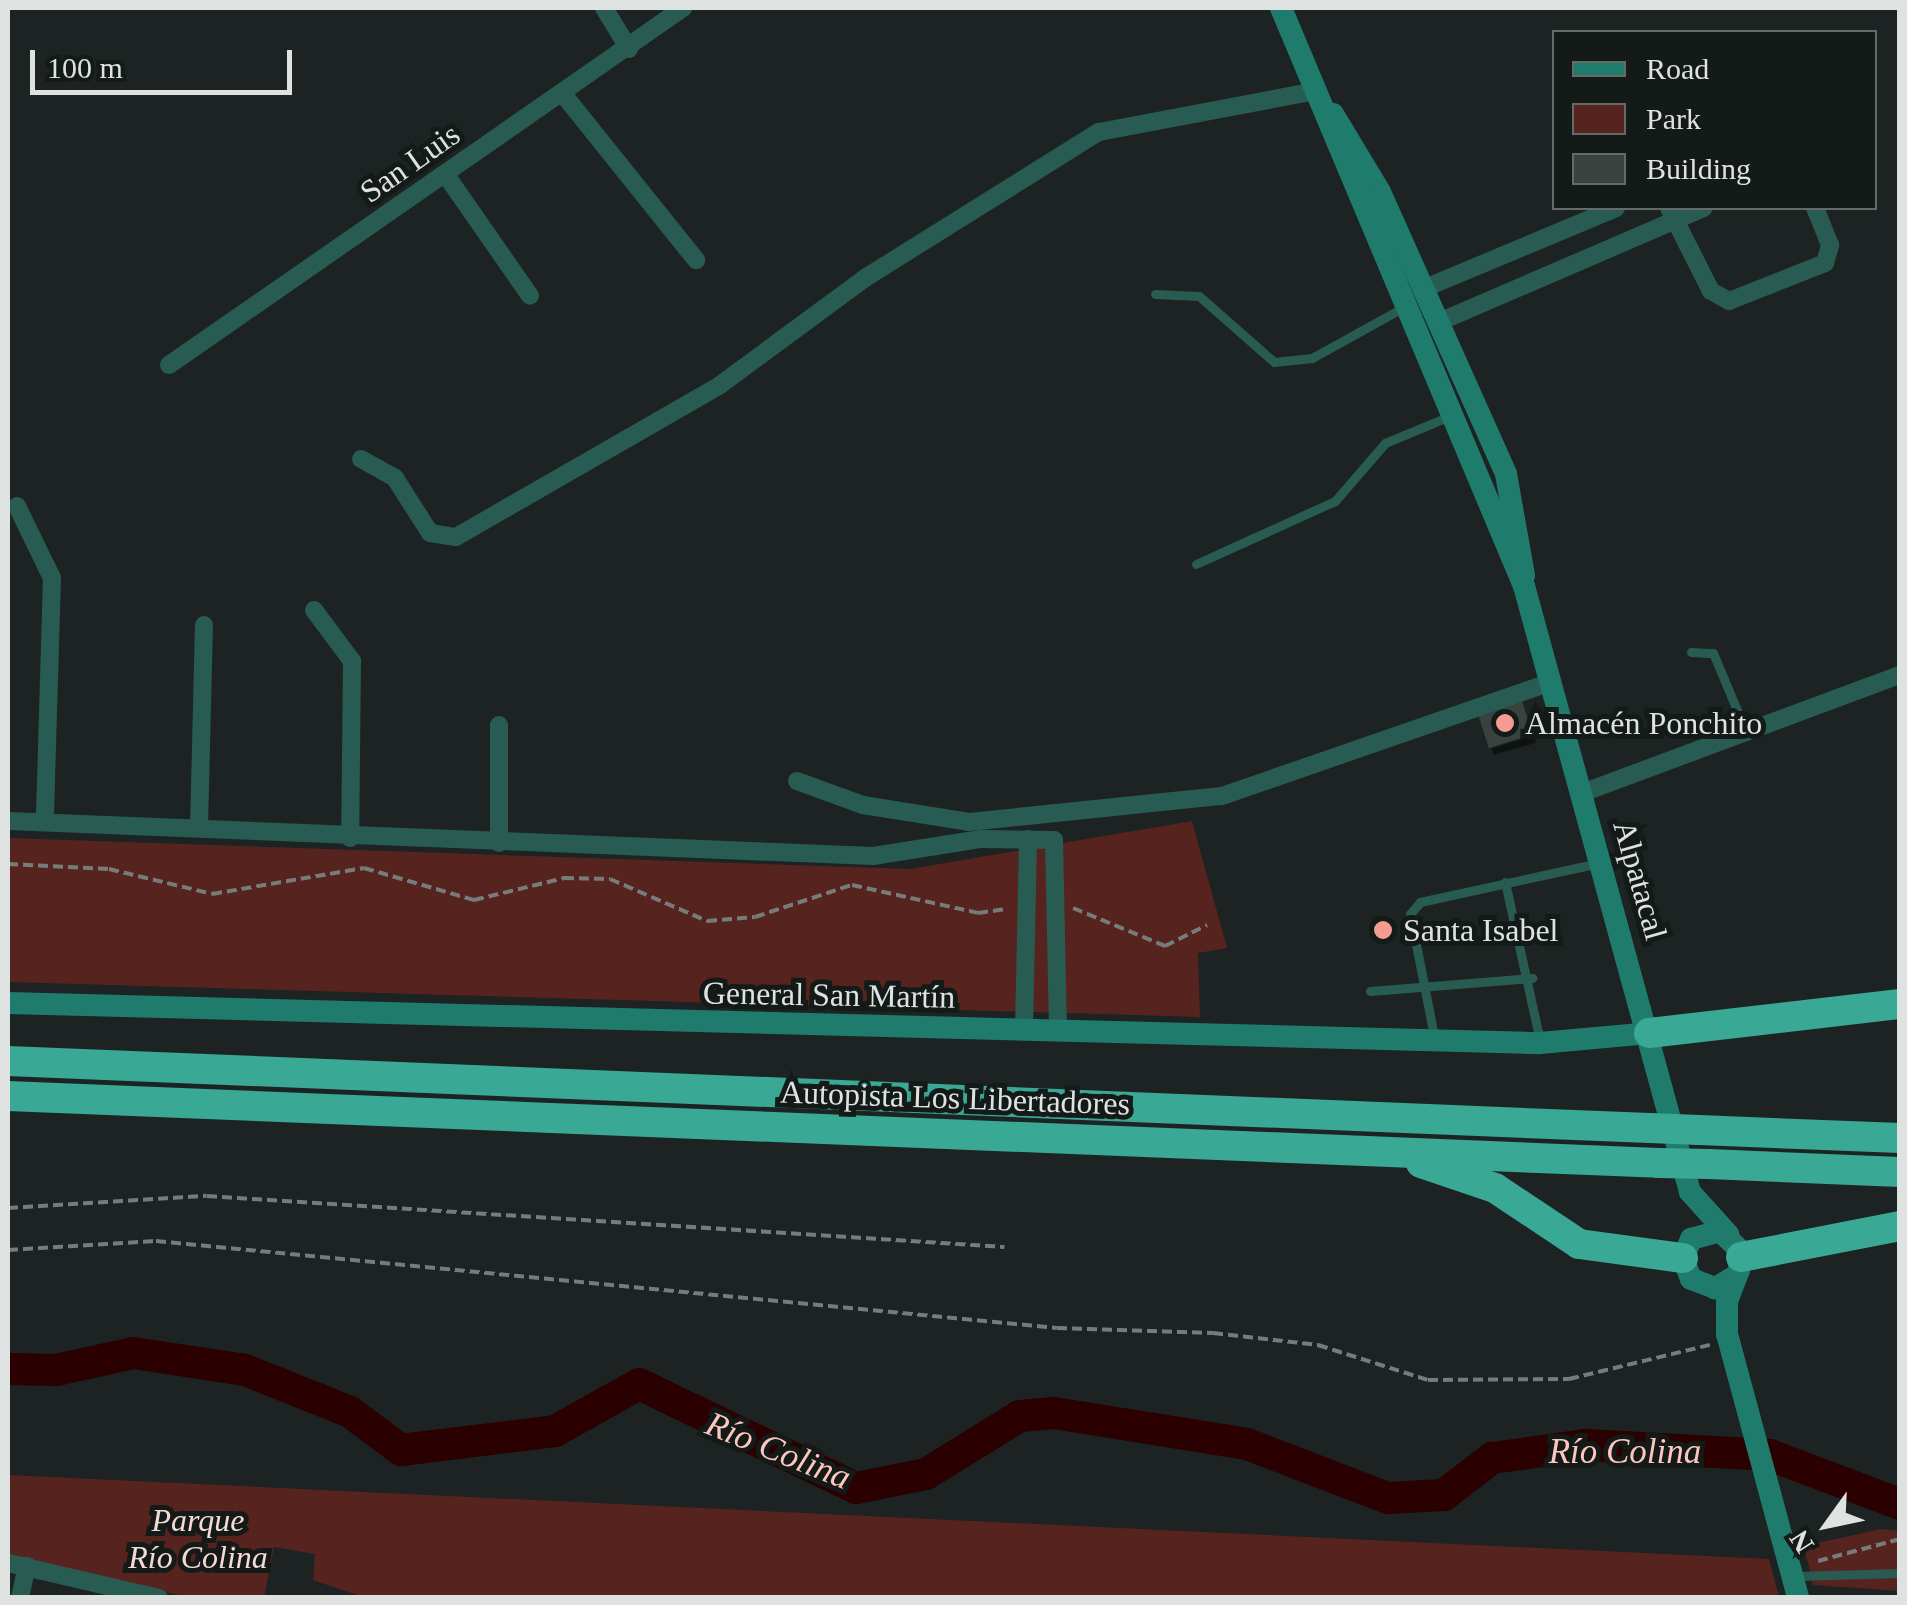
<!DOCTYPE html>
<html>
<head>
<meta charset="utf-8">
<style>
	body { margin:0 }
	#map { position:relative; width:1907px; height:1605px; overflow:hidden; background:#1c2322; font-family:"Times New Roman",serif }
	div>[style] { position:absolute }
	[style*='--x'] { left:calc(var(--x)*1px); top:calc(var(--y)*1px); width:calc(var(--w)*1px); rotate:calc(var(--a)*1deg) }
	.green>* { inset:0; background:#57231f }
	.shadow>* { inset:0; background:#0007; transform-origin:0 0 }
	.river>* { height:32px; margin:-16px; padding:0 16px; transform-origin:16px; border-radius:16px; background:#2a0000 }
	.building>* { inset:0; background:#3a4240; transform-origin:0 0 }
	.path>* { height:4px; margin-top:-2px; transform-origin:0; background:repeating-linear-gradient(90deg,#767c7b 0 10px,transparent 0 15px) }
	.lane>* { height:9px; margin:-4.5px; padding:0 4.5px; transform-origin:4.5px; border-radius:4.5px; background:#285c52 }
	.street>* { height:18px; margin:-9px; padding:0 9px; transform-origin:9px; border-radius:9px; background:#285c52 }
	.secondary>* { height:22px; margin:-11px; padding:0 11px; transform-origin:11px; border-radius:11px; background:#1f7c6d }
	.highway>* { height:30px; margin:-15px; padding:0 15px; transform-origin:15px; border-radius:15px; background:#39a895 }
	.highway-bridge>* { height:30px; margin:-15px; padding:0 15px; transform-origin:15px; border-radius:15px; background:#39a895 }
	.dots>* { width:28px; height:28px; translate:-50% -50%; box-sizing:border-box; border:5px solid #131a18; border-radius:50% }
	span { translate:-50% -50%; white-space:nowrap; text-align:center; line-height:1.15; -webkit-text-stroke:10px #131a18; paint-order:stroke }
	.street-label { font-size:32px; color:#dee3e1 }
	.poi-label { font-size:32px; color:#dee3e1 }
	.left { translate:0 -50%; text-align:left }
	.park-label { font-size:32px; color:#f5d9d5; font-style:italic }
	.water-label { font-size:35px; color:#fdc7bf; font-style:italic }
	.frame { position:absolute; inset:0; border:10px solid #dee3e1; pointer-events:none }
	.legend { position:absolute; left:1552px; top:30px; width:325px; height:180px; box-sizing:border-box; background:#131a18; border:2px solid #646a68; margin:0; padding:12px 18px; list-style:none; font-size:30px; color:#dee3e1 }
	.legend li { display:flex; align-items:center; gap:20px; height:50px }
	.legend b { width:50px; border:2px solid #646a68 }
	.north { position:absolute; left:1777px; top:1475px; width:100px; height:100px; -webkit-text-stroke:8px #131a18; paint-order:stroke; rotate:237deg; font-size:28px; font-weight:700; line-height:40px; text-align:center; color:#dee3e1 }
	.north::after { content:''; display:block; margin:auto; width:35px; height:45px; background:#dee3e1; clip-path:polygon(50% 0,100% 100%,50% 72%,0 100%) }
	.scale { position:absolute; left:30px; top:50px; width:262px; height:45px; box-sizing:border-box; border:5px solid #dee3e1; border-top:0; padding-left:12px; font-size:30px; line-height:35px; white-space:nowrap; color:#dee3e1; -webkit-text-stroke:8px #131a18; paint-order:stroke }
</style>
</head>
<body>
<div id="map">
	<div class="green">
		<i style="clip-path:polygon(1192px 821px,1227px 948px,1198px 953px,1200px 1017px,8px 982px,8px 838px,910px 869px)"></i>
		<i style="clip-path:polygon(8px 1475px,1769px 1559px,1779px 1597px,366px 1598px,313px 1580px,315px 1554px,274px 1547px,264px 1597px,191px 1597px,8px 1564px)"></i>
		<i style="clip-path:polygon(1881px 1529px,1899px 1531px,1899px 1591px,1813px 1585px,1804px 1546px)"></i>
	</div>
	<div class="shadow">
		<i style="left:1534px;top:736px;width:7px;height:44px;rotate:74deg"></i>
	</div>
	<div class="river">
		<i style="--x:8;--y:1369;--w:48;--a:1.2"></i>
		<i style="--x:56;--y:1370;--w:79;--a:-12.4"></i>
		<i style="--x:133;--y:1353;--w:113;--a:8.6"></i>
		<i style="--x:245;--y:1370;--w:113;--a:21.8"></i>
		<i style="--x:350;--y:1412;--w:64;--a:36.7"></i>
		<i style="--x:401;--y:1450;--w:155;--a:-7"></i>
		<i style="--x:555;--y:1431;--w:96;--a:-29.2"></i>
		<i style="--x:639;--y:1384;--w:241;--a:25.6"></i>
		<i style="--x:856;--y:1488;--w:71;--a:-11.3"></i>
		<i style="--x:926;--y:1474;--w:110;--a:-31.7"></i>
		<i style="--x:1020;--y:1416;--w:34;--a:-5"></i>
		<i style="--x:1054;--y:1413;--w:195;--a:9.1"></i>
		<i style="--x:1247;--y:1444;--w:151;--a:21"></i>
		<i style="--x:1388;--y:1498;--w:56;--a:-3.1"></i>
		<i style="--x:1444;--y:1495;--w:61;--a:-37.6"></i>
		<i style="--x:1492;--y:1458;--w:95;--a:-7.9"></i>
		<i style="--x:1586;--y:1445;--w:184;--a:3.1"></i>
		<i style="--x:1770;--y:1455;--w:139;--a:20.7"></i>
	</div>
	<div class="building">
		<i style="left:1521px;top:698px;width:38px;height:46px;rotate:72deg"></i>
	</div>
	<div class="path">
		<i style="--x:8;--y:864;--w:101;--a:2.8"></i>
		<i style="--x:109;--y:869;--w:106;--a:13.6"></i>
		<i style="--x:212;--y:894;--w:154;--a:-9.7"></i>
		<i style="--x:364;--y:868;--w:115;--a:16.2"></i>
		<i style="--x:474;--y:900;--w:93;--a:-13.7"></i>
		<i style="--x:564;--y:878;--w:46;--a:1.2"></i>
		<i style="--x:610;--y:879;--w:106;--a:23.4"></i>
		<i style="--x:707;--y:921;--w:48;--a:-4.8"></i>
		<i style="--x:755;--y:917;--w:102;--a:-18.3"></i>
		<i style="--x:852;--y:885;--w:129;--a:12.5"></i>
		<i style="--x:978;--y:913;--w:30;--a:-8"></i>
		<i style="--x:1073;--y:908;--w:100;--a:22.4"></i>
		<i style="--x:1165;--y:946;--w:47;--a:-26.6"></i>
		<i style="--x:8;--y:1208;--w:199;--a:-3.5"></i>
		<i style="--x:207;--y:1196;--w:799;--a:3.66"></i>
		<i style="--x:8;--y:1250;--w:148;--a:-3.5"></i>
		<i style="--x:156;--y:1241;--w:905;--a:5.52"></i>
		<i style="--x:1057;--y:1328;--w:156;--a:1.8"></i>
		<i style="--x:1213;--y:1333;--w:106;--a:6.5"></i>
		<i style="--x:1318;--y:1345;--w:115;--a:17.7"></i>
		<i style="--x:1428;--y:1380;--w:141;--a:-0.4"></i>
		<i style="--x:1569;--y:1379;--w:145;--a:-13.6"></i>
		<i style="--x:1818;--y:1561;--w:85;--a:-15"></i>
	</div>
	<div class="lane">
		<i style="--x:1155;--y:294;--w:44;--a:2.6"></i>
		<i style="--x:1199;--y:296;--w:100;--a:41.3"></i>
		<i style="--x:1274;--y:362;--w:38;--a:-6"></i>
		<i style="--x:1312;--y:358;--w:105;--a:-29"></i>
		<i style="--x:1196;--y:564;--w:153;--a:-24.4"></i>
		<i style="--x:1335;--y:501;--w:77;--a:-49.2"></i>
		<i style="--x:1385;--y:443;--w:70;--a:-22.6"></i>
		<i style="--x:1691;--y:652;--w:22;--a:3"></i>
		<i style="--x:1713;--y:653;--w:88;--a:67.2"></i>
		<i style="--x:1505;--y:882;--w:163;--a:77.6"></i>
		<i style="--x:1370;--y:991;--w:163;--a:-4.6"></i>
		<i style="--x:1434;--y:1036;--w:124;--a:-101.1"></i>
		<i style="--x:1410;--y:914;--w:16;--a:-50"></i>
		<i style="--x:1420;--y:902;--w:183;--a:-12.3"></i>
		<i style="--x:1795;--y:1576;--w:105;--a:-1.6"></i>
	</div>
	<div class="street">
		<i style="--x:604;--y:8;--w:48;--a:58.6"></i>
		<i style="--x:563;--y:94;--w:213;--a:51.3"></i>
		<i style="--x:446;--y:175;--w:147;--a:55.2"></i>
		<i style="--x:1669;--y:208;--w:93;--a:63.2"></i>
		<i style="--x:1711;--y:291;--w:21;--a:29"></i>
		<i style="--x:1729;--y:301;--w:103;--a:-21.6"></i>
		<i style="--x:1825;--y:263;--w:19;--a:-74"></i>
		<i style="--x:1830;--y:245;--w:40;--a:-112"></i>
		<i style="--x:1425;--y:288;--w:207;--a:-22.7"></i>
		<i style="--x:1439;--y:322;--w:288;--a:-23.3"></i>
		<i style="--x:169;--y:365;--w:626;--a:-34.78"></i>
		<i style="--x:361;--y:459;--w:39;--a:29"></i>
		<i style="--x:395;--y:478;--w:65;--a:57.5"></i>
		<i style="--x:430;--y:533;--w:26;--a:9"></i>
		<i style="--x:456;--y:537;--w:305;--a:-29.9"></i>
		<i style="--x:720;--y:385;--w:180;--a:-36.4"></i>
		<i style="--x:865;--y:278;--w:276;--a:-32"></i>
		<i style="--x:1099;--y:132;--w:221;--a:-10.7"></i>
		<i style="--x:17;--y:506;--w:80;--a:64.1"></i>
		<i style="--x:52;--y:578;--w:243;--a:91.7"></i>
		<i style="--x:314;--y:610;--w:64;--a:53.3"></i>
		<i style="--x:352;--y:661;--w:177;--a:90.6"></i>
		<i style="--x:797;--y:781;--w:70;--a:20"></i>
		<i style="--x:863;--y:805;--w:107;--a:9.1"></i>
		<i style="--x:969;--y:822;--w:254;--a:-5.9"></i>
		<i style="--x:1222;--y:796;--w:348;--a:-19.1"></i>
		<i style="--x:1582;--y:793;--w:339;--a:-20.4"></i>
		<i style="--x:8;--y:821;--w:866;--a:2.32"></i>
		<i style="--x:873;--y:856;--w:108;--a:-9"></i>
		<i style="--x:980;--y:839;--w:74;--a:0.8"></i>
		<i style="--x:1054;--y:840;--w:190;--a:88.8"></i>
		<i style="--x:199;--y:828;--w:203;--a:-88.6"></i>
		<i style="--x:499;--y:843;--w:118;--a:-90"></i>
		<i style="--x:1024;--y:1031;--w:192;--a:-88.8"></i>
		<i style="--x:8;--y:1563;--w:155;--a:13.1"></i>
		<i style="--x:20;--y:1598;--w:33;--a:-78"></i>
	</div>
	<div class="secondary">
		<i style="--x:1281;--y:8;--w:627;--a:67.2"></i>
		<i style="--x:1524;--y:586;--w:628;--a:74.68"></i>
		<i style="--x:1690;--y:1192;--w:57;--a:47.9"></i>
		<i style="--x:1333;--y:114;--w:91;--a:58.9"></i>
		<i style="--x:1380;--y:192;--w:309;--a:65.9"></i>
		<i style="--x:1506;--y:474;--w:103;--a:79.9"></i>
		<i style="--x:8;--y:1003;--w:1533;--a:1.5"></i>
		<i style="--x:1540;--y:1043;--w:109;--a:-5.2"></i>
		<i style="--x:1737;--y:1275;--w:26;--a:149"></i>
		<i style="--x:1715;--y:1288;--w:26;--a:-159"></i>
		<i style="--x:1691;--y:1279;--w:22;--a:-111"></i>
		<i style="--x:1683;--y:1258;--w:21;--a:-67"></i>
		<i style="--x:1691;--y:1239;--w:30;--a:-15"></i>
		<i style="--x:1720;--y:1231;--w:28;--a:44"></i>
		<i style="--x:1740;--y:1250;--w:20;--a:93"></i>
		<i style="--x:1739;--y:1270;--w:33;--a:111"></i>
		<i style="--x:1727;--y:1301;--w:33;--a:90"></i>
		<i style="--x:1727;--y:1334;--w:273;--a:74.9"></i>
	</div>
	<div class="highway">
		<i style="--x:1649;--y:1033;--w:253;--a:-6.6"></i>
		<i style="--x:8;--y:1061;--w:1643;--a:2.34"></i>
		<i style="--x:8;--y:1096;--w:1652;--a:2.32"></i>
		<i style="--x:1699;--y:1130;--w:201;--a:2.3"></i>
		<i style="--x:1421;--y:1163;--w:78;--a:18.7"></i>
		<i style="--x:1495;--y:1188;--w:101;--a:33.7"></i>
		<i style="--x:1579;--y:1244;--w:105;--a:7.7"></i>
		<i style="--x:1708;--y:1164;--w:192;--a:2.4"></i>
		<i style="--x:1741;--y:1257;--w:162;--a:-11"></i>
	</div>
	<div class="highway-bridge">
		<i style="--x:1650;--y:1128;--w:49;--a:2.3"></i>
		<i style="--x:1659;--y:1163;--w:49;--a:1.2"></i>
	</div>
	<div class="dots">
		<i style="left:1505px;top:723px;background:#f59c91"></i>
		<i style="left:1383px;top:930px;background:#f59c91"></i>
	</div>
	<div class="street-label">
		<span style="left:410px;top:163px;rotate:-35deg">San Luis</span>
		<span style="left:1640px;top:880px;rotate:74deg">Alpatacal</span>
		<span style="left:829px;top:995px;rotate:1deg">General San Martín</span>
		<span style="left:955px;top:1098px;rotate:2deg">Autopista Los Libertadores</span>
	</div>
	<div class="poi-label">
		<span class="left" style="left:1525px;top:723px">Almacén Ponchito</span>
		<span class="left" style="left:1403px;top:930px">Santa Isabel</span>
	</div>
	<div class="park-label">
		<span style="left:198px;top:1539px">Parque<br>Río Colina</span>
	</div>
	<div class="water-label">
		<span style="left:778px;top:1451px;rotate:22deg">Río Colina</span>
		<span style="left:1625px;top:1452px">Río Colina</span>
	</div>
	<div class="frame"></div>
	<ul class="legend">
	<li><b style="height:12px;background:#1f7c6d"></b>Road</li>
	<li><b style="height:28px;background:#57231f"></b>Park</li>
	<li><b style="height:28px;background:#3a4240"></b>Building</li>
	</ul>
	<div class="north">N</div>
	<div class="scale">100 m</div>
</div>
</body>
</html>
